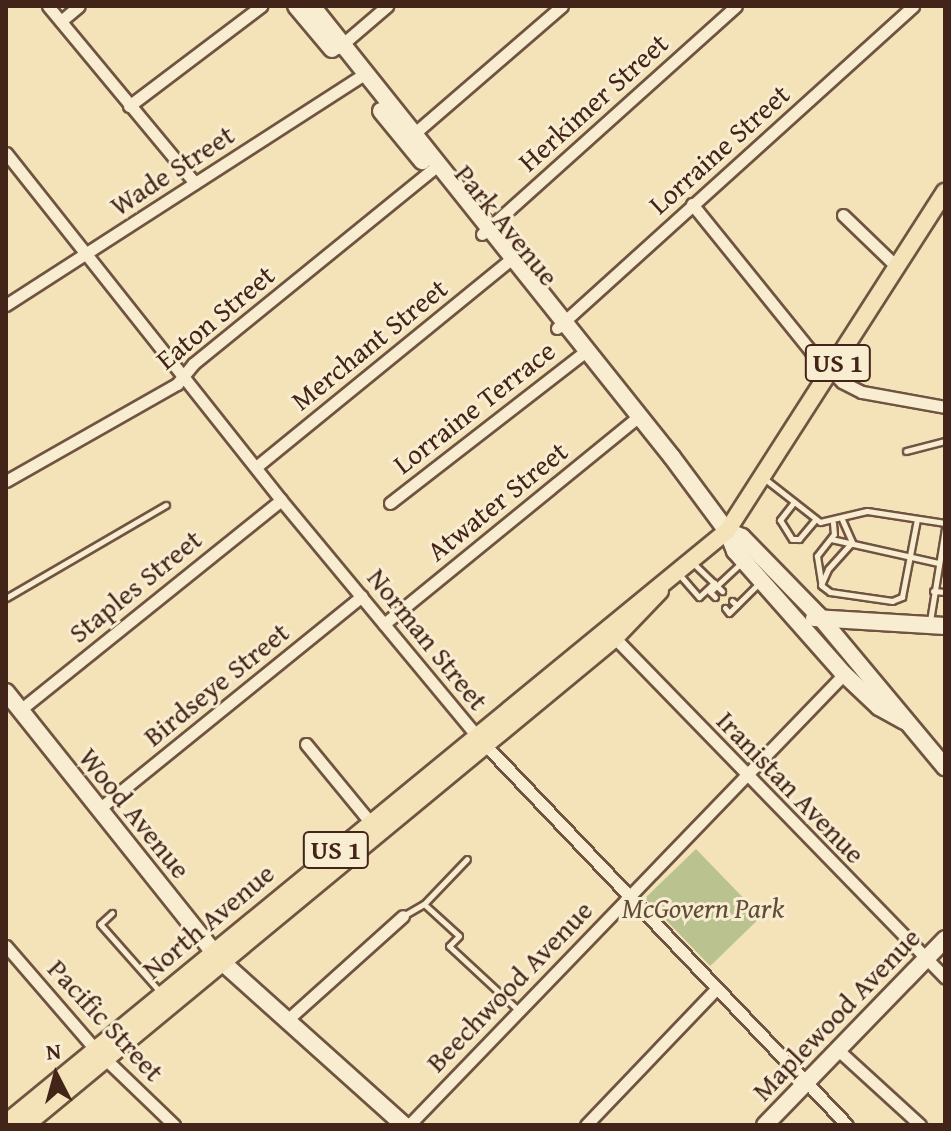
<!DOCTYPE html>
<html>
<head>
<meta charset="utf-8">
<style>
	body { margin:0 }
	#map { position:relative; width:951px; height:1131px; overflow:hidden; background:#f4e2b8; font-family:"Gentium Book Plus",serif }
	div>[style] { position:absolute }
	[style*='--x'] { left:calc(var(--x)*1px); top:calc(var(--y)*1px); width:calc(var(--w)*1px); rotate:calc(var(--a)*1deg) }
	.green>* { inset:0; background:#bac390; transform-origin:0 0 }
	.roads { filter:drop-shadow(2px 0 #6f5441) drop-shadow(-2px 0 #6f5441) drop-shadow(0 2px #6f5441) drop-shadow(0 -2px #6f5441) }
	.lane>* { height:5px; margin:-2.5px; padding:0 2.5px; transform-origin:2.5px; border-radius:2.5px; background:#f8ecd1 }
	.street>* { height:11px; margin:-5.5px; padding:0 5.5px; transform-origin:5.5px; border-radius:5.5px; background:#f8ecd1 }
	.secondary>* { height:16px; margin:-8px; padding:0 8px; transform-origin:8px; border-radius:8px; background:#f8ecd1 }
	.primary>* { height:16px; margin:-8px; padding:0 8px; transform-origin:8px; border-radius:8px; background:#f4e2b8 }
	span { translate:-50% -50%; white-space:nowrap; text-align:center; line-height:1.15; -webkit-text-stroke:6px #f8ecd1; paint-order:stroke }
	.shield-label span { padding:2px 6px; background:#f8ecd1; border:2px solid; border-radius:6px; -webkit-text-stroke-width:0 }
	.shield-label { font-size:26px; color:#432419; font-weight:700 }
	.street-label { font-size:28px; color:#432419 }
	.park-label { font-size:28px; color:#614c37; font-style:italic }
	.frame { position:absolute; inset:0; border:8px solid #432419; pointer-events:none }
	.north { position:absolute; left:16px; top:1035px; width:80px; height:80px; -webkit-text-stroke:6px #f8ecd1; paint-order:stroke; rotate:354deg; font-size:22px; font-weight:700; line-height:32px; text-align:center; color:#432419 }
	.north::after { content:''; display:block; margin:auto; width:28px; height:36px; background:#432419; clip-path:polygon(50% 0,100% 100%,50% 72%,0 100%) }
</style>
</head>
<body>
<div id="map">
	<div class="green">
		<i style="left:696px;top:849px;width:94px;height:71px;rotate:46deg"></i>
	</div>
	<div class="roads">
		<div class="lane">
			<i style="--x:906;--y:451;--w:40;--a:-14.4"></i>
			<i style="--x:765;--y:479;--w:70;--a:38"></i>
			<i style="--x:820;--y:522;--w:48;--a:-13.2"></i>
			<i style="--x:867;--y:511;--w:79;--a:8.7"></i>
			<i style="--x:794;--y:502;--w:23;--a:128"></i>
			<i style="--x:780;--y:520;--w:22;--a:58"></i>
			<i style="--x:792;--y:539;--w:7;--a:0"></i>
			<i style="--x:799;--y:539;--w:25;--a:-50"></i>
			<i style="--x:833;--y:523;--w:11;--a:85"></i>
			<i style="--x:834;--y:534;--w:28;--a:128"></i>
			<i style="--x:817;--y:556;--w:30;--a:81"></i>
			<i style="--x:822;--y:586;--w:10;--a:37"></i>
			<i style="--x:830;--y:592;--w:63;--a:8.3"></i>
			<i style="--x:892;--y:601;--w:11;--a:-22"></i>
			<i style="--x:902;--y:597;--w:79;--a:-79.1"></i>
			<i style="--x:831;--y:539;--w:110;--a:12.6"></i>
			<i style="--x:692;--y:562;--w:42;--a:44"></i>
			<i style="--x:678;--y:573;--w:32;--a:49"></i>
			<i style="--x:699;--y:597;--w:21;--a:-43"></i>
			<i style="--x:821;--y:585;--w:17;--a:-66"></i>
			<i style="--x:828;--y:569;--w:36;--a:-48"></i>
			<i style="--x:852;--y:542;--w:24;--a:-114"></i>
			<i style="--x:933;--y:591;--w:12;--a:5"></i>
			<i style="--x:715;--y:597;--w:7;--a:-135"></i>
			<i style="--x:710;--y:592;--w:41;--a:-43"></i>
			<i style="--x:6;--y:598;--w:185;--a:-30.2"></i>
			<i style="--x:732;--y:601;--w:6;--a:39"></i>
			<i style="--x:737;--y:605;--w:33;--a:-45"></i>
			<i style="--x:725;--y:608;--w:6;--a:51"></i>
			<i style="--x:729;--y:613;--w:11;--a:-45"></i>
			<i style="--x:930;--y:621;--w:94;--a:-80.8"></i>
			<i style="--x:424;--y:904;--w:47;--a:42.4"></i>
			<i style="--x:459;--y:936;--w:14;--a:135"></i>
			<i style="--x:449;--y:946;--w:94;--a:42.8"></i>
			<i style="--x:112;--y:913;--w:16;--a:137"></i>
			<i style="--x:100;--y:924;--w:92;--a:48.5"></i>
			<i style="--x:403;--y:916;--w:24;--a:-30"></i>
			<i style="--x:424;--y:904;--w:62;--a:-46.3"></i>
		</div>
		<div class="street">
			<i style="--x:48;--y:6;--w:230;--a:50.3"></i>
			<i style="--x:61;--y:21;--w:23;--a:-40"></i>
			<i style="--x:338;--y:48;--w:65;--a:-40.6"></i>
			<i style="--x:129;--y:106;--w:166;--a:-37.1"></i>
			<i style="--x:409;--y:138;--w:202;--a:-40.8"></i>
			<i style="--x:6;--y:153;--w:443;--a:51.6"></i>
			<i style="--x:281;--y:500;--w:305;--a:50.3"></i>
			<i style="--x:476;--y:735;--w:538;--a:46.43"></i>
			<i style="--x:692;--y:204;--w:188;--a:51.1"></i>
			<i style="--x:810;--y:350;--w:45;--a:45"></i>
			<i style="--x:842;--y:382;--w:22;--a:27"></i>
			<i style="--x:862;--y:392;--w:84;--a:10.2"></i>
			<i style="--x:843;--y:215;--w:72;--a:43.9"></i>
			<i style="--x:482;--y:234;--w:341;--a:-41.9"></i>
			<i style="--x:6;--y:305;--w:427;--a:-32.8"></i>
			<i style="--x:557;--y:328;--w:480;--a:-42.1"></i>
			<i style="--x:256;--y:467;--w:330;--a:-39.2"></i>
			<i style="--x:6;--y:481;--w:197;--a:-29.6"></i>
			<i style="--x:177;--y:384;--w:26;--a:-51"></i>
			<i style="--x:193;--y:364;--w:316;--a:-39.1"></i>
			<i style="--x:390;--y:503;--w:249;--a:-37.8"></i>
			<i style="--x:384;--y:624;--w:330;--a:-39.2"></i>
			<i style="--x:611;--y:634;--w:479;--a:45.8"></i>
			<i style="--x:20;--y:710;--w:335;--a:-38.8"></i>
			<i style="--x:306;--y:744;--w:101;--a:50.6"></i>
			<i style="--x:99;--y:809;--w:338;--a:-39"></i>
			<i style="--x:6;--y:946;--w:136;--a:49.2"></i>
			<i style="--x:95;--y:1049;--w:110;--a:43.9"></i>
			<i style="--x:286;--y:1021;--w:157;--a:-41.9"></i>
			<i style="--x:838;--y:1050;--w:111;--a:42.4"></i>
			<i style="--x:409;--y:1125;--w:627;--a:-46.03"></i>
			<i style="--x:586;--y:1125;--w:188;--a:-46.3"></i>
		</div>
		<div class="secondary">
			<i style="--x:296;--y:6;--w:56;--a:50.1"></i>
			<i style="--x:312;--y:6;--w:577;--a:51.4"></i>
			<i style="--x:672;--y:457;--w:92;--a:53.4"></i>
			<i style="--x:727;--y:531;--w:22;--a:68"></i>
			<i style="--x:735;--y:551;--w:164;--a:48.5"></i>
			<i style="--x:844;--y:674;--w:48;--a:43.3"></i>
			<i style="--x:879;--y:707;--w:29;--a:29"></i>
			<i style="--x:381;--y:111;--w:65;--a:50.6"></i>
			<i style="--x:727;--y:531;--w:16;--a:22"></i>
			<i style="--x:742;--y:537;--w:110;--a:45.7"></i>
			<i style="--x:819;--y:616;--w:197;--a:50.2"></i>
			<i style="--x:814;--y:618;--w:131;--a:3.5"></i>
			<i style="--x:6;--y:692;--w:344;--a:51.4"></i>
			<i style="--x:221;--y:961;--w:246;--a:41.9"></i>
			<i style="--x:765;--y:1125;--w:259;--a:-45.9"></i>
		</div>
		<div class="primary">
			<i style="--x:6;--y:1123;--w:933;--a:-39.39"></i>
			<i style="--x:727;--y:531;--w:403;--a:-57.3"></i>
			<i style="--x:26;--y:1125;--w:764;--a:-39.58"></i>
			<i style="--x:615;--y:638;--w:65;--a:-46.2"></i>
		</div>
	</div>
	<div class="shield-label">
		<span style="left:838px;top:363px">US 1</span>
		<span style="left:336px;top:850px">US 1</span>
	</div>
	<div class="street-label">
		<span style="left:593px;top:102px;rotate:-42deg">Herkimer Street</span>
		<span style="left:719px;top:149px;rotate:-42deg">Lorraine Street</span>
		<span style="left:172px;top:170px;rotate:-33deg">Wade Street</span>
		<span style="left:507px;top:225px;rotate:51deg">Park Avenue</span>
		<span style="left:215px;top:317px;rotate:-40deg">Eaton Street</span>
		<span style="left:369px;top:344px;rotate:-39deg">Merchant Street</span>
		<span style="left:474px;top:407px;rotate:-38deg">Lorraine Terrace</span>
		<span style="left:497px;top:501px;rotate:-39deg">Atwater Street</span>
		<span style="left:135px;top:586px;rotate:-39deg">Staples Street</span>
		<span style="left:428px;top:639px;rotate:51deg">Norman Street</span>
		<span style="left:216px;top:684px;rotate:-39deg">Birdseye Street</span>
		<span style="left:791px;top:787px;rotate:46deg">Iranistan Avenue</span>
		<span style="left:135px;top:813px;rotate:51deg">Wood Avenue</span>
		<span style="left:208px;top:921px;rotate:-40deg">North Avenue</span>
		<span style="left:509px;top:986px;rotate:-46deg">Beechwood Avenue</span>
		<span style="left:836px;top:1014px;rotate:-46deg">Maplewood Avenue</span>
		<span style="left:106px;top:1020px;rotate:47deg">Pacific Street</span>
	</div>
	<div class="park-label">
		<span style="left:703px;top:908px">McGovern Park</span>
	</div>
	<div class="frame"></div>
	<div class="north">N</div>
</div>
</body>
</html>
